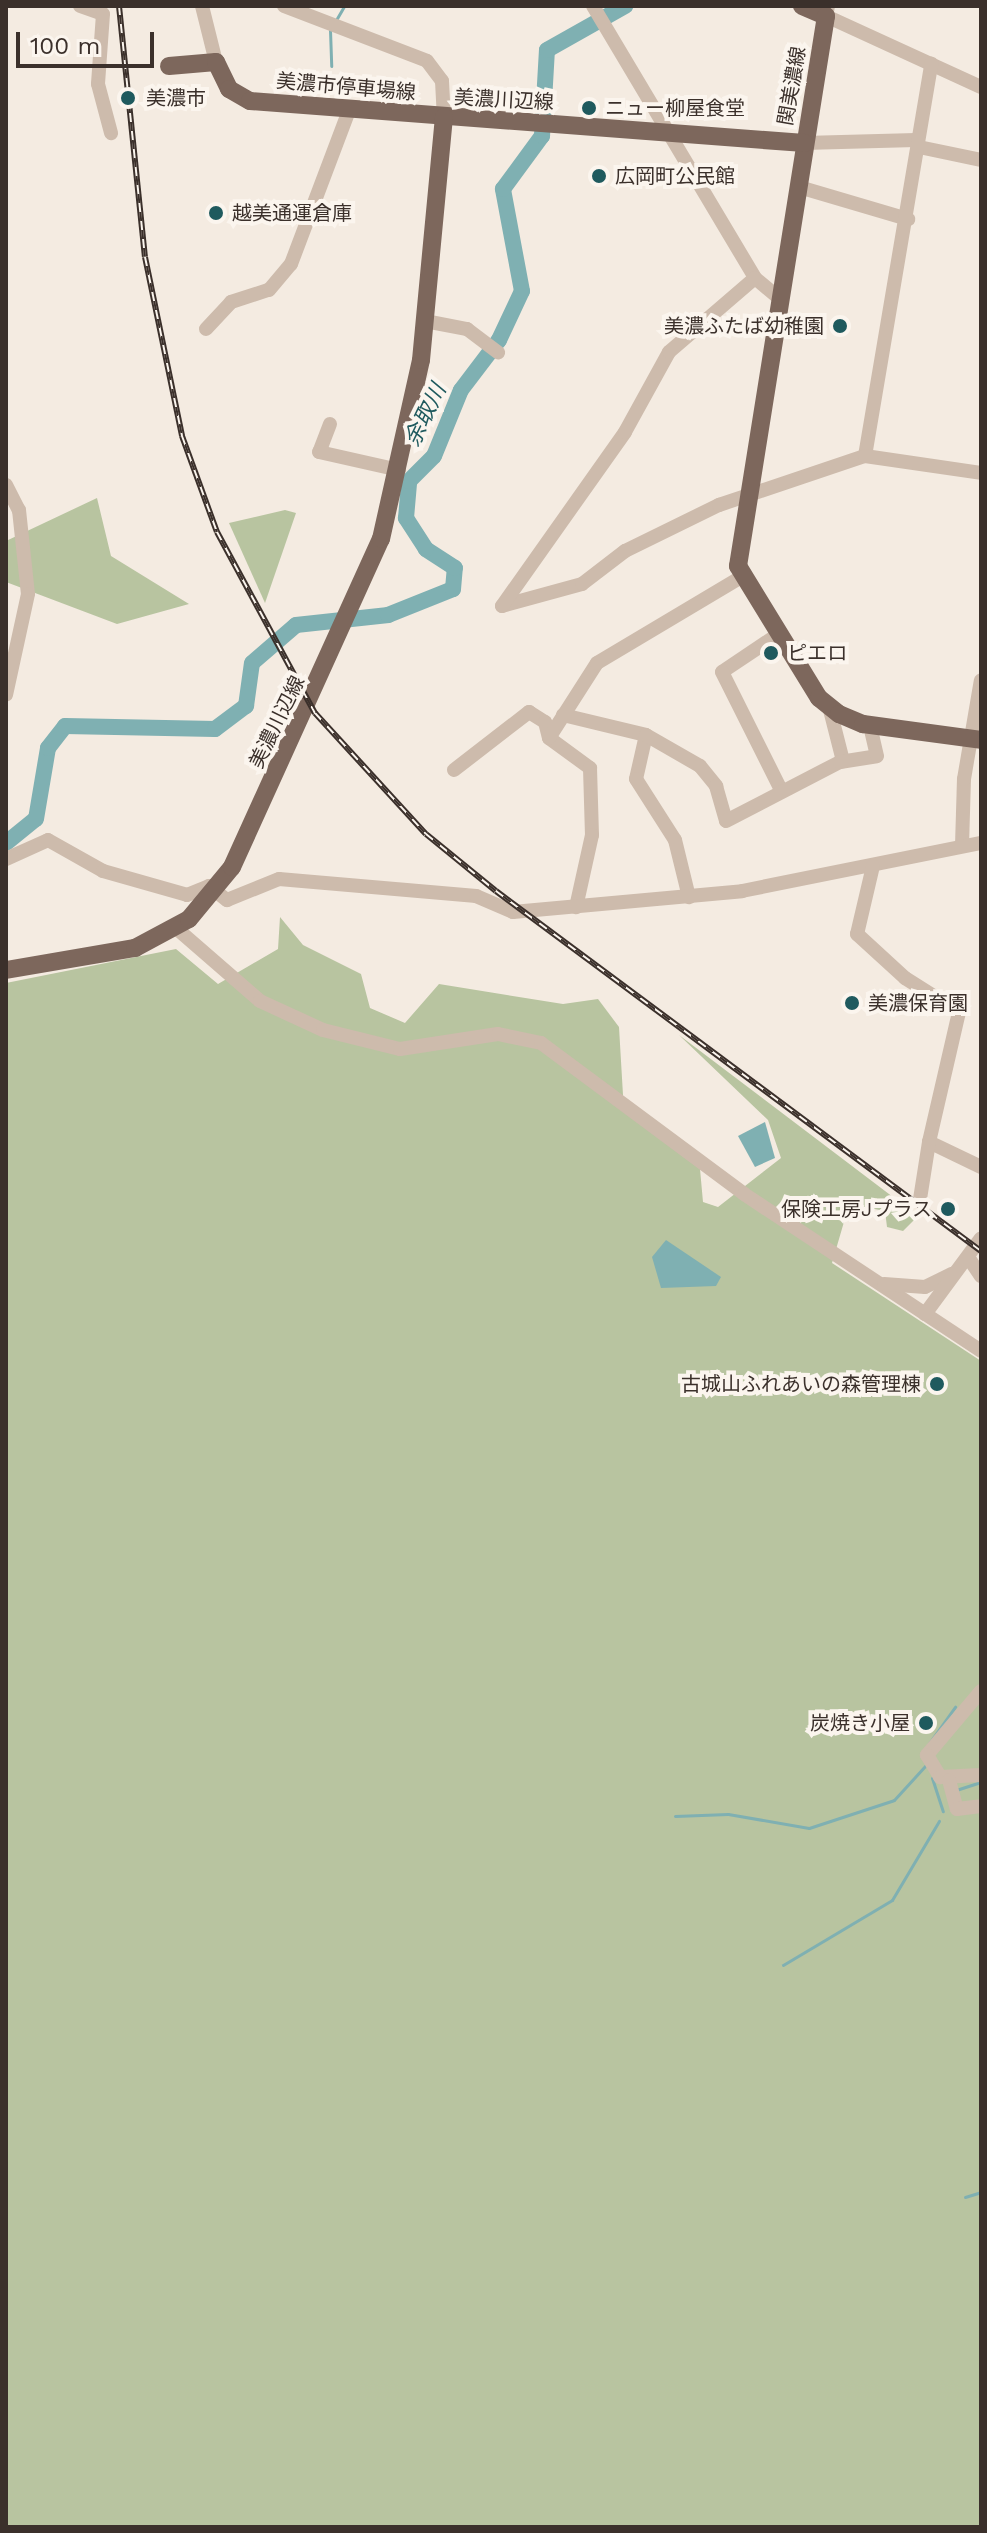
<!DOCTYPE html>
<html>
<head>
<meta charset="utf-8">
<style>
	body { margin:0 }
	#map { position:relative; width:987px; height:2533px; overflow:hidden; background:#f4ebe1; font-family:"Work Sans","Noto Sans JP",sans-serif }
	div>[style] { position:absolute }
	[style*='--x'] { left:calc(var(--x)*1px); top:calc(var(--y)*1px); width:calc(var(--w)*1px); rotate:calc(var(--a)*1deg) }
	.green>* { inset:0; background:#b8c4a0 }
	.water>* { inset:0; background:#7fb0b2 }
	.stream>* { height:3px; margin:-1.5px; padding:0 1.5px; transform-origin:1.5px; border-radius:1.5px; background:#7fb0b2 }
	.river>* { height:16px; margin:-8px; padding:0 8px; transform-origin:8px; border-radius:8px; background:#7fb0b2 }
	.minor>* { height:14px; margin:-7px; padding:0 7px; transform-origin:7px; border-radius:7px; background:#cdbbac }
	.major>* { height:18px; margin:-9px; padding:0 9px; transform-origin:9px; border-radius:9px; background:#7d675c }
	.rail>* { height:6px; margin-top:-3px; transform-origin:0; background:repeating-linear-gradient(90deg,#fbf5ee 0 9px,#3b302b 0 18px); box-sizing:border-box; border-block:2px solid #3b302b }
	.dots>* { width:22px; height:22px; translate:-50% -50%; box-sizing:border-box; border:4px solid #fbf5ee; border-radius:50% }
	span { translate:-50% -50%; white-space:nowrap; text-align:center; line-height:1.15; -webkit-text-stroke:8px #fbf5ee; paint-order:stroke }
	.street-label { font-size:20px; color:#3b302b }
	.poi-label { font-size:20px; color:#3b302b }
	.left { translate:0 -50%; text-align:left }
	.right { translate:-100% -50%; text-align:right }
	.water-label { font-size:22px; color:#1f5a5e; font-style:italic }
	.frame { position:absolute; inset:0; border:8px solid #3b302b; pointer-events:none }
	.scale { position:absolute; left:16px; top:32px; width:138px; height:36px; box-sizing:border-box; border:4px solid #3b302b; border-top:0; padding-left:10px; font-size:24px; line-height:28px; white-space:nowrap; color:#3b302b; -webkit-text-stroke:6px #fbf5ee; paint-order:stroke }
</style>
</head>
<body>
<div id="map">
	<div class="green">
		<i style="clip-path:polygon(97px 498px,111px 556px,189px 604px,117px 624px,6px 582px,6px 541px)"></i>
		<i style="clip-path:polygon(285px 510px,296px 513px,265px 603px,229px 523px)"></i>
		<i style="clip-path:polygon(280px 917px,303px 945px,361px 974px,370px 1008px,405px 1023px,439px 984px,563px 1004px,598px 999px,619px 1027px,624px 1112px,700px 1169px,703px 1202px,718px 1207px,781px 1158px,768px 1120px,679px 1035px,918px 1216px,903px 1231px,887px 1227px,885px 1211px,864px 1207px,846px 1215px,832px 1263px,981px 1361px,981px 2527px,6px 2527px,6px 983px,176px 949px,218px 984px,278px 949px)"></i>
	</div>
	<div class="water">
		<i style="clip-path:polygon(765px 1122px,775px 1158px,755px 1167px,738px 1136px)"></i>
		<i style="clip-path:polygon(666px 1240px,721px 1277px,716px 1286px,661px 1288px,652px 1257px)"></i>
	</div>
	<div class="stream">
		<i style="--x:336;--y:20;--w:16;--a:-60"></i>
		<i style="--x:330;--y:30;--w:36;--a:88"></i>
		<i style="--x:925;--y:1749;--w:52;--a:-54.5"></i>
		<i style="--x:932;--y:1778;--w:35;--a:72"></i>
		<i style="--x:956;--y:1790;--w:26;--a:-18"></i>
		<i style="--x:675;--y:1816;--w:53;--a:-2.2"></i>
		<i style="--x:728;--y:1814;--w:82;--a:9.8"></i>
		<i style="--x:809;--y:1828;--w:89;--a:-18.2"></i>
		<i style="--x:894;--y:1800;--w:47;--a:-47.6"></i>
		<i style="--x:783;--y:1965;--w:127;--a:-30.8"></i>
		<i style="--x:892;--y:1900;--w:92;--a:-59.3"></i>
		<i style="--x:965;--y:2197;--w:17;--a:-17"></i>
	</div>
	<div class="river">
		<i style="--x:6;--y:843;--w:38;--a:-39"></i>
		<i style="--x:36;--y:819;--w:72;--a:-80.4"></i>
		<i style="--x:48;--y:748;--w:28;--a:-52"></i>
		<i style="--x:65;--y:726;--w:150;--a:1.1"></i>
		<i style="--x:215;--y:729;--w:39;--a:-37"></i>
		<i style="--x:246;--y:706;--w:43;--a:-82.1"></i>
		<i style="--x:252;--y:663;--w:58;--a:-40.8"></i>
		<i style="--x:296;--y:625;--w:93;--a:-6.2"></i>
		<i style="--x:388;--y:615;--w:70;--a:-21.8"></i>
		<i style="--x:453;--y:589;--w:21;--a:-85"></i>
		<i style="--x:455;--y:568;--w:35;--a:-147"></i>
		<i style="--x:426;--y:549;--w:37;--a:-123"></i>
		<i style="--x:406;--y:518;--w:37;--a:-85"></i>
		<i style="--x:409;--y:481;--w:35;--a:-45"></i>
		<i style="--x:434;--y:456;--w:71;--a:-67.8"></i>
		<i style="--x:461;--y:390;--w:63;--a:-52.8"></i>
		<i style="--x:499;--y:340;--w:54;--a:-64.9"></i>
		<i style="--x:522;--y:291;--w:104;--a:-100.6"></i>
		<i style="--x:503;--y:189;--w:66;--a:-53.7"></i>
		<i style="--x:542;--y:136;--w:86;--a:-86.7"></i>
		<i style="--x:547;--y:50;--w:90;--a:-29.4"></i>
	</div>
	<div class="minor">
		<i style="--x:80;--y:6;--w:24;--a:19"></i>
		<i style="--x:103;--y:14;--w:70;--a:94.1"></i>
		<i style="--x:98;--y:84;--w:51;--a:75.1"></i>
		<i style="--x:202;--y:6;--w:58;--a:76"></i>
		<i style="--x:284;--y:6;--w:153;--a:21"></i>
		<i style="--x:427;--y:61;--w:25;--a:53"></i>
		<i style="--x:442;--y:81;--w:36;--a:87"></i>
		<i style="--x:593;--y:6;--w:317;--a:59.2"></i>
		<i style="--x:755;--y:278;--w:33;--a:40"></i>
		<i style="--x:828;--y:6;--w:10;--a:101"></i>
		<i style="--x:826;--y:16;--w:170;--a:24.6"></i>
		<i style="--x:804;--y:143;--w:112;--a:-1.5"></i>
		<i style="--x:919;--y:147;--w:63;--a:11.8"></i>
		<i style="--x:799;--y:187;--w:114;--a:16.4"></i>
		<i style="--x:425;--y:321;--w:43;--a:10.8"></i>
		<i style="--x:467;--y:329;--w:39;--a:37"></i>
		<i style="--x:206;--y:329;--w:37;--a:-47"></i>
		<i style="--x:231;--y:302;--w:40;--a:-18"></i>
		<i style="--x:269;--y:290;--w:34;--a:-50"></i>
		<i style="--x:291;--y:264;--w:167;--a:-69.3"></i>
		<i style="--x:330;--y:424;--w:30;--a:111"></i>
		<i style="--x:319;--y:452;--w:82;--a:12.7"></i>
		<i style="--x:865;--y:456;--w:398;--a:-80.4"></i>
		<i style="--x:6;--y:485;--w:28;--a:63"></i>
		<i style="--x:19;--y:510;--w:84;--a:83.9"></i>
		<i style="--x:28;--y:594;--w:103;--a:102.3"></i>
		<i style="--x:502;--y:606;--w:83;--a:-15.4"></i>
		<i style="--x:582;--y:584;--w:54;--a:-37.5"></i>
		<i style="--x:625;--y:551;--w:105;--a:-26.1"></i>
		<i style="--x:719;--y:505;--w:154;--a:-18.6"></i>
		<i style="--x:865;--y:456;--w:117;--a:8.3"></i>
		<i style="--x:502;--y:606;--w:213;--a:-54.7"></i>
		<i style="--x:625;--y:432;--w:91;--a:-61.2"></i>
		<i style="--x:669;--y:352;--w:113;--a:-40.7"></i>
		<i style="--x:777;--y:635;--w:66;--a:146.1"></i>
		<i style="--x:722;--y:672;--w:132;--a:63.4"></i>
		<i style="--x:829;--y:706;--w:57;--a:75.7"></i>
		<i style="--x:563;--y:715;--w:85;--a:13.5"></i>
		<i style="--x:646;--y:735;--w:45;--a:102.8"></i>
		<i style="--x:636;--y:779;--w:72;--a:57.4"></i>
		<i style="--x:675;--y:840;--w:59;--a:76.2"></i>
		<i style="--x:646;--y:735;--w:62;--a:29.9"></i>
		<i style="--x:700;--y:766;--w:26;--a:51"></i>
		<i style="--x:716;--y:786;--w:36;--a:74"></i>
		<i style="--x:726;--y:821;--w:128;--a:-27.4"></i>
		<i style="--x:840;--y:762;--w:37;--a:-9"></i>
		<i style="--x:877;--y:756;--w:32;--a:-103"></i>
		<i style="--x:549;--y:738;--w:51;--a:36.2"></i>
		<i style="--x:590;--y:768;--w:67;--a:88.3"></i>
		<i style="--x:592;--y:835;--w:74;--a:102.5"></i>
		<i style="--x:454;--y:770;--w:95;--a:-37.7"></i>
		<i style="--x:529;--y:712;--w:19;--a:32"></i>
		<i style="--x:545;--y:722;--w:16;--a:76"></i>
		<i style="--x:549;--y:738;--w:89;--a:-57.4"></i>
		<i style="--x:597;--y:663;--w:168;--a:-30.8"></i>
		<i style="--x:962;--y:846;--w:67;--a:-88.3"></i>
		<i style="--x:964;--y:779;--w:100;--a:-80.3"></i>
		<i style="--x:6;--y:859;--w:46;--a:-24.3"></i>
		<i style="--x:48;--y:840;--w:63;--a:29.4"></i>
		<i style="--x:103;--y:871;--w:87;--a:15.9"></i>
		<i style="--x:187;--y:895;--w:24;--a:-22"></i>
		<i style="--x:209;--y:886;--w:23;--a:38"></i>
		<i style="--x:227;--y:900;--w:56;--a:-22"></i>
		<i style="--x:279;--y:879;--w:198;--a:4.9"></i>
		<i style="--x:476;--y:896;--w:40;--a:23.4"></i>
		<i style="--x:513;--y:912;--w:230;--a:-5.2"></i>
		<i style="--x:742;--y:891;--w:244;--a:-11.4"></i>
		<i style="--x:873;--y:866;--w:70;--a:103.2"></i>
		<i style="--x:857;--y:934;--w:65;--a:42.5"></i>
		<i style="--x:905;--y:978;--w:64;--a:32.2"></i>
		<i style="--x:959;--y:1012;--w:133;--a:103"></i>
		<i style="--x:929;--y:1142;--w:58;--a:25.7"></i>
		<i style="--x:176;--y:928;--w:111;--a:41"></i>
		<i style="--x:260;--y:1001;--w:69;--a:24.7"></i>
		<i style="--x:323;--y:1030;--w:79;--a:13.9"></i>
		<i style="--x:400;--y:1049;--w:99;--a:-8.7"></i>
		<i style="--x:498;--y:1034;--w:44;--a:11.8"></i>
		<i style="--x:541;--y:1043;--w:253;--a:36.6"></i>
		<i style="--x:744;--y:1194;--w:284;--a:33.5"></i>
		<i style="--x:920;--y:1199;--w:58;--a:-81"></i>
		<i style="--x:968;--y:1257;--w:23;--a:56"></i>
		<i style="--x:884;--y:1284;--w:41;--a:4.2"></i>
		<i style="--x:925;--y:1287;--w:30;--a:-26"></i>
		<i style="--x:925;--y:1314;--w:94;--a:-53.6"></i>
		<i style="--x:981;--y:1691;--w:84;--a:130.2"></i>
		<i style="--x:927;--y:1755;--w:26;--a:59"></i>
		<i style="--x:940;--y:1777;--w:41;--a:-2.8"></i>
		<i style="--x:949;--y:1780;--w:30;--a:75"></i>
		<i style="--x:957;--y:1809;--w:24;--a:-7"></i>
	</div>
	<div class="major">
		<i style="--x:802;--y:6;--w:26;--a:23"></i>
		<i style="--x:826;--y:16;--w:557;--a:99.09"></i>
		<i style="--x:738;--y:566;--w:155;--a:58.5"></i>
		<i style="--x:819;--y:698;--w:26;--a:39"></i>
		<i style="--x:839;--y:714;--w:26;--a:23"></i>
		<i style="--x:863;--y:724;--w:119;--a:7.7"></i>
		<i style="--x:169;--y:66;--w:47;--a:-4.9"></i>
		<i style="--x:216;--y:62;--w:30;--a:64"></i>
		<i style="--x:229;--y:89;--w:24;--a:30"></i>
		<i style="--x:250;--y:101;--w:556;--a:4.34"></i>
		<i style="--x:6;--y:970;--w:131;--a:-9.7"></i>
		<i style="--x:135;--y:948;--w:61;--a:-28.2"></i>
		<i style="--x:189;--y:919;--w:67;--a:-50.4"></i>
		<i style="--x:232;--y:867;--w:360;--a:-65.6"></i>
		<i style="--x:381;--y:539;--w:183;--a:-77.4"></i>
		<i style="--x:421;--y:360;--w:244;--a:-84.6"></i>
	</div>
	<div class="rail">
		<i style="--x:119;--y:6;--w:252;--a:84.1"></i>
		<i style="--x:145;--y:257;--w:183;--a:78.3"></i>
		<i style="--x:182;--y:436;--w:102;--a:70"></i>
		<i style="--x:217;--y:532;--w:206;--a:61.6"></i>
		<i style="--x:315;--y:713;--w:164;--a:47.5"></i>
		<i style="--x:426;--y:834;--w:90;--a:39.2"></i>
		<i style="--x:496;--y:891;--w:604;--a:36.59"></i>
	</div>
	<div class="dots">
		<i style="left:128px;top:98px;background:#1f5a5e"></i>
		<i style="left:589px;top:108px;background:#1f5a5e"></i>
		<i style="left:599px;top:176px;background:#1f5a5e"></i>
		<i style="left:216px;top:213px;background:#1f5a5e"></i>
		<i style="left:840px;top:326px;background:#1f5a5e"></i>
		<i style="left:771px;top:653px;background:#1f5a5e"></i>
		<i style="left:852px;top:1003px;background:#1f5a5e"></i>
		<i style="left:948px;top:1209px;background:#1f5a5e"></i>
		<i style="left:937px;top:1384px;background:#1f5a5e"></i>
		<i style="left:926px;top:1723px;background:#1f5a5e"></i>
	</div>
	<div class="street-label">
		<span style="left:792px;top:86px;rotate:-80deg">関美濃線</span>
		<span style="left:346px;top:87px;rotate:5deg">美濃市停車場線</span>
		<span style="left:504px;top:100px;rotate:3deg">美濃川辺線</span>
		<span style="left:277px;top:722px;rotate:-64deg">美濃川辺線</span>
	</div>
	<div class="poi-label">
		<span class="left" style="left:146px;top:98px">美濃市</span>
		<span class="left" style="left:605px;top:108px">ニュー柳屋食堂</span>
		<span class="left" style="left:615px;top:176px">広岡町公民館</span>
		<span class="left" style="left:232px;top:213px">越美通運倉庫</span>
		<span class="right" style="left:824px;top:326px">美濃ふたば幼稚園</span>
		<span class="left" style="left:787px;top:653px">ピエロ</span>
		<span class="left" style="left:868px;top:1003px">美濃保育園</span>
		<span class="right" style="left:932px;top:1209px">保険工房Jプラス</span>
		<span class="right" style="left:921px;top:1384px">古城山ふれあいの森管理棟</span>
		<span class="right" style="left:910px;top:1723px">炭焼き小屋</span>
	</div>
	<div class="water-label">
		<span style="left:425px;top:415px;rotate:-64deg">余取川</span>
	</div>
	<div class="frame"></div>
	<div class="scale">100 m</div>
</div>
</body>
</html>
